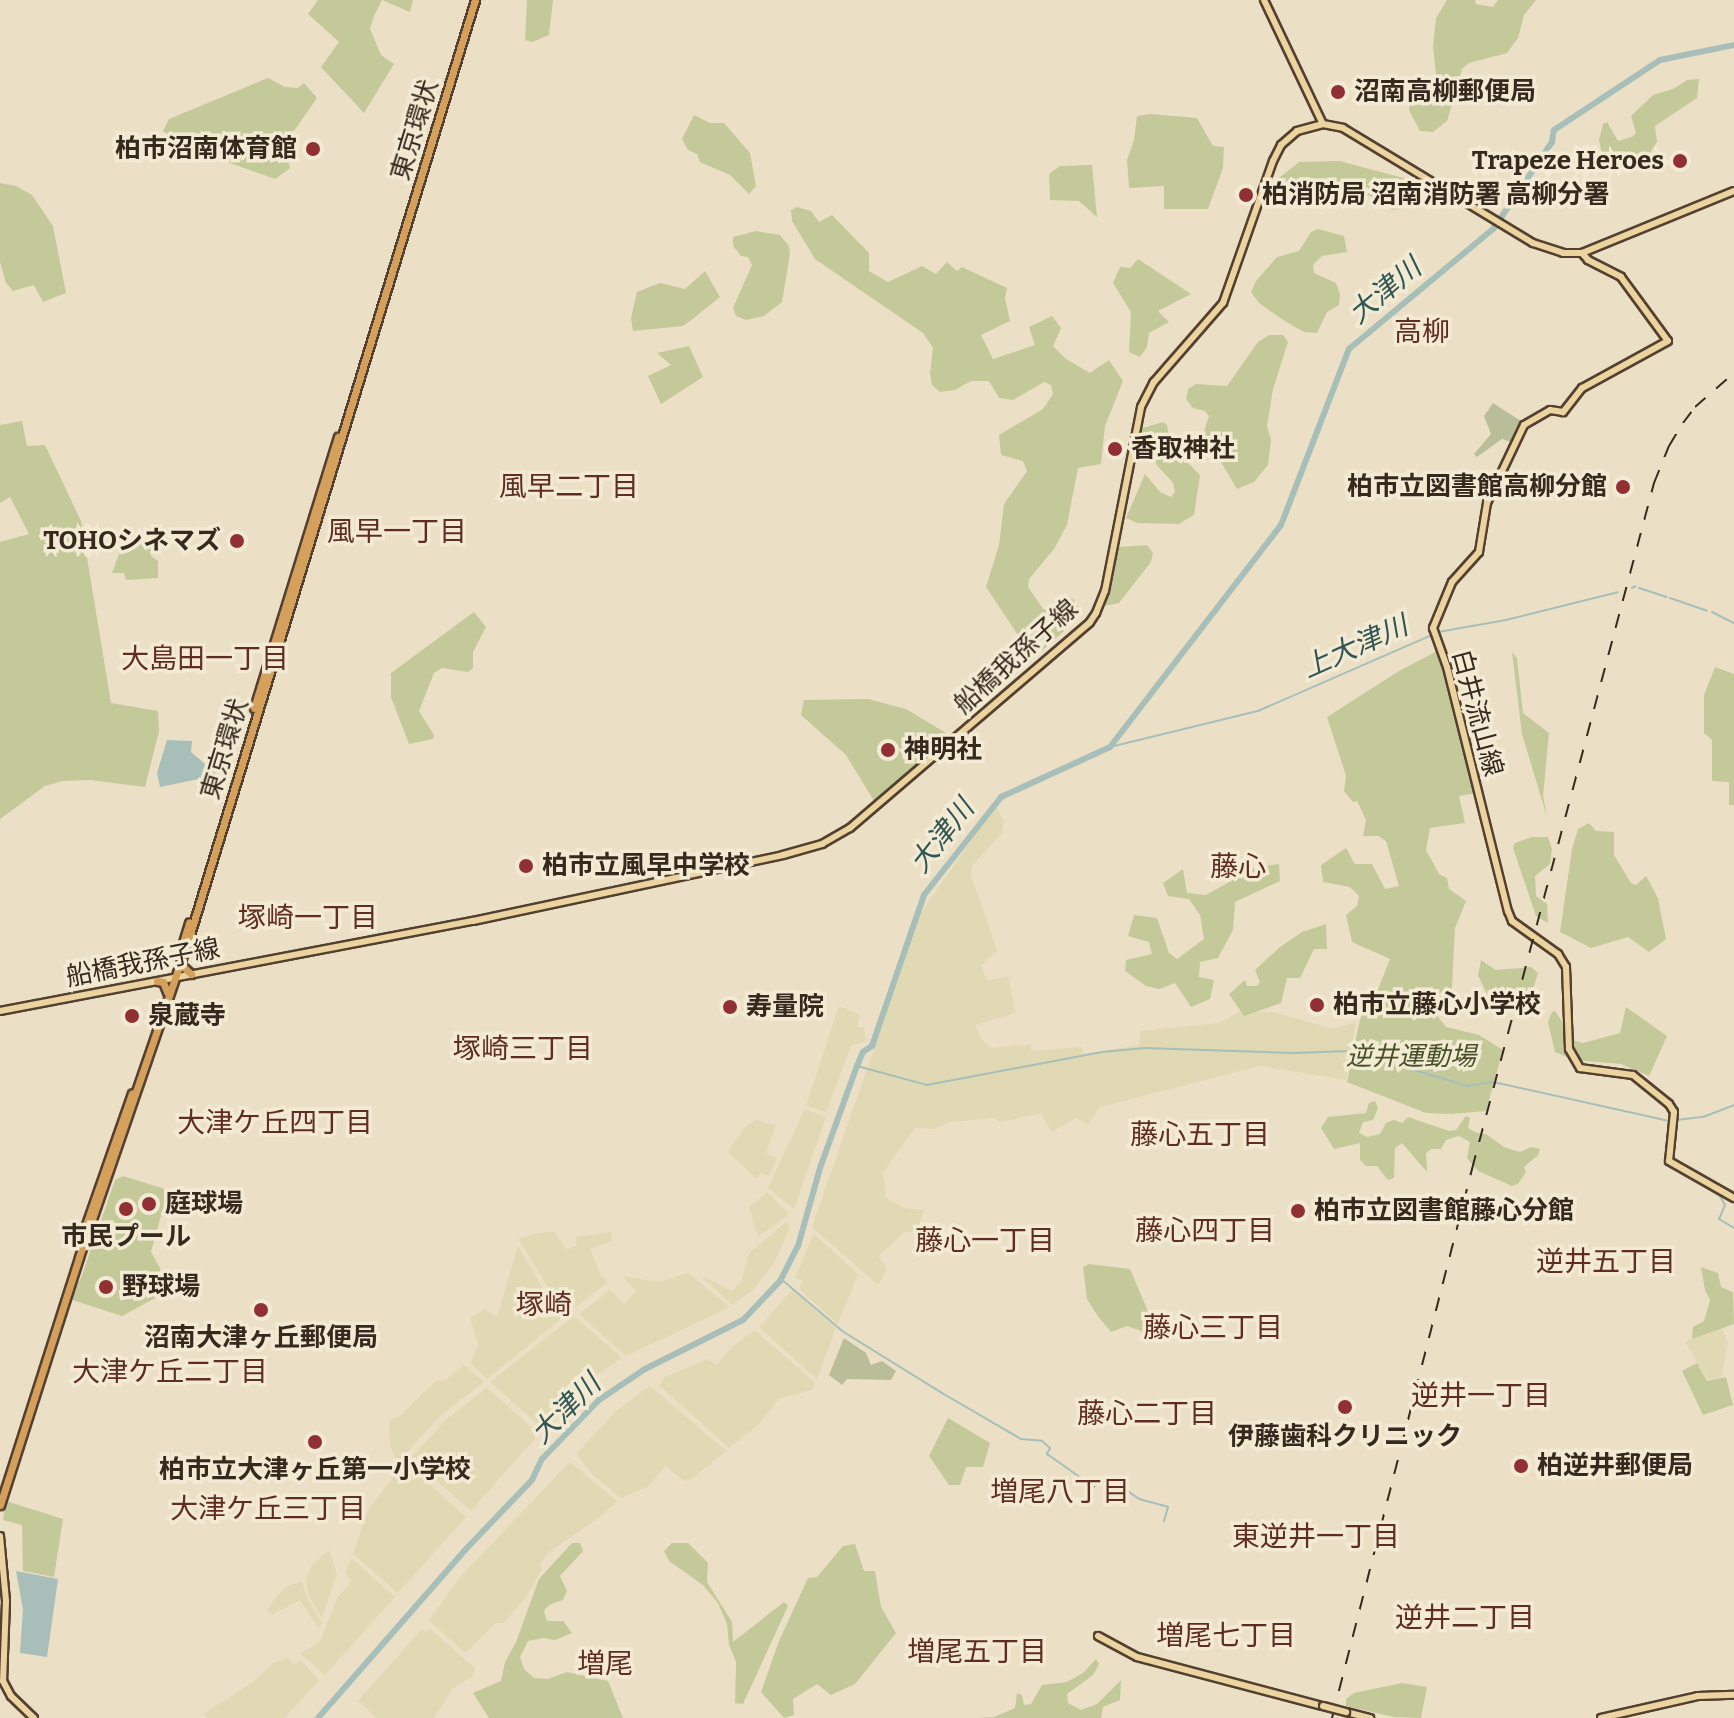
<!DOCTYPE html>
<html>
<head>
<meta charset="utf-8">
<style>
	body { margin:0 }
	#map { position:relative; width:1734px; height:1718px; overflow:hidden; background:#ebe0c5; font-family:Bitter,"Noto Sans JP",serif }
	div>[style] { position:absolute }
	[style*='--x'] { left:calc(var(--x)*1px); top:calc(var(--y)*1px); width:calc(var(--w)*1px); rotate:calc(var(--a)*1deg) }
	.farmland>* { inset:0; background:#e0d9b3 }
	.green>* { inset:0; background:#c4c99a }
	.cemetery>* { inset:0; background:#babe98 }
	.water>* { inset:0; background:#a7bfb8 }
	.stream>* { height:2px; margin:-1px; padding:0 1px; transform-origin:1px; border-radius:1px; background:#a7bfb8 }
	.river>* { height:6px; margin:-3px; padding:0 3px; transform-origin:3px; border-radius:3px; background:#a7bfb8 }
	.roads { filter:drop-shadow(2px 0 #534030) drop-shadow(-2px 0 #534030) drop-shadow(0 2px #534030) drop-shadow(0 -2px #534030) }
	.major>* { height:6px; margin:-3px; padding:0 3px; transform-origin:3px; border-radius:3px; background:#ecd4a0 }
	.highway>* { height:7px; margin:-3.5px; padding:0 3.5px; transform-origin:3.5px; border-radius:3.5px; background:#d59f5c }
	.rail>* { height:2px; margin-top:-1px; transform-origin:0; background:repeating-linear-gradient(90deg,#362a1f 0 14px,transparent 0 28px) }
	.bridges { filter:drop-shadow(2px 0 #534030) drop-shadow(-2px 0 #534030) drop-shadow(0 2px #534030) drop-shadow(0 -2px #534030) }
	.major-bridge>* { height:6px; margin:-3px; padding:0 3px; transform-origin:3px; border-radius:3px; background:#ecd4a0 }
	.dots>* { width:22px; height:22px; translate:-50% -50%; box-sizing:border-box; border:4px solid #f3ead4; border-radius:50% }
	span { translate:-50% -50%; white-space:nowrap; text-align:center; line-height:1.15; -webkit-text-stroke:7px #f3ead4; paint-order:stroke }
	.poi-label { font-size:26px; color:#362a1f; font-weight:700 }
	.left { translate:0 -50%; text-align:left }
	.right { translate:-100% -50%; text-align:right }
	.street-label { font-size:26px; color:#362a1f }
	.park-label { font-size:26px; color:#475127; font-style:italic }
	.water-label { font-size:28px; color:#305552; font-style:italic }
	.neighbourhood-label { font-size:28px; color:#602e21 }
</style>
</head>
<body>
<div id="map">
	<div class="farmland">
		<i style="clip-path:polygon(996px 805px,1004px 821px,1002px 833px,972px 866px,971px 875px,997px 950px,981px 966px,988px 981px,1008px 976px,1016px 1013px,975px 1025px,982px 1040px,992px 1048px,1031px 1044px,1031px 1051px,1082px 1047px,1083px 1054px,1139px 1045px,1140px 1031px,1220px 1023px,1238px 1012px,1274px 1012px,1333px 1029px,1356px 1022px,1346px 1080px,1260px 1066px,1100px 1107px,1088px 1124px,1076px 1118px,1052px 1132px,1041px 1114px,999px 1122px,994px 1118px,950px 1122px,935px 1129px,915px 1128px,883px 1173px,886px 1198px,903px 1208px,924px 1210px,917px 1232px,905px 1232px,878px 1256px,887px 1269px,878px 1285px,812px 1227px,922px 911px)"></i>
		<i style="clip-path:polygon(839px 1006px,860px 1015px,857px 1027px,864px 1028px,866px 1041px,851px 1046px,826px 1112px,806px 1106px)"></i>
		<i style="clip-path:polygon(805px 1109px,826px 1117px,794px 1209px,768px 1188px)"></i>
		<i style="clip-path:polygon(757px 1119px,767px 1124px,776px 1124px,766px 1153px,777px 1158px,769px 1176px,760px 1173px,757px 1179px,728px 1152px,744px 1128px)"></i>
		<i style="clip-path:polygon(767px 1192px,789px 1214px,758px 1237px,749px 1207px)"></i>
		<i style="clip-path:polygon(786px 1222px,790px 1227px,774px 1263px,753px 1290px,732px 1305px,700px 1275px,732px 1291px,741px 1282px,749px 1253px)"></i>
		<i style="clip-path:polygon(545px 1232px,555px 1232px,567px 1250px,577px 1245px,576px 1237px,611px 1232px,612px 1241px,590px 1249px,601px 1276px,608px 1282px,565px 1315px,518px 1238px)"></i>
		<i style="clip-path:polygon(814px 1234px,858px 1274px,838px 1324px,799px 1289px,803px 1281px,795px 1278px)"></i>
		<i style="clip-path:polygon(518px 1246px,561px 1319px,487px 1379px,471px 1364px,478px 1344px,470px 1318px,485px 1309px,497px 1317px)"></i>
		<i style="clip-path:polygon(688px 1273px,730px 1307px,626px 1356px,579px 1314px,610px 1290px,624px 1304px,636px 1291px,623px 1276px,659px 1282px)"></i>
		<i style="clip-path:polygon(792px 1290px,836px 1328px,817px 1379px,759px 1327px)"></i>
		<i style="clip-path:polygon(574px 1316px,622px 1358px,576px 1388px,579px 1392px,543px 1429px,490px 1382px)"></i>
		<i style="clip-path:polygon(1722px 1327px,1728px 1344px,1721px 1377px,1708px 1380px,1685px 1342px)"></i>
		<i style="clip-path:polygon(755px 1330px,815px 1383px,812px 1390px,780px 1398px,758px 1425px,729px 1448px,659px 1385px,665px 1377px,708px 1359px,717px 1365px,733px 1346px)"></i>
		<i style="clip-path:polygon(464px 1365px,484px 1382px,442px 1414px,397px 1463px,390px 1445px,389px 1421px,402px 1414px,435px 1382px,447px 1379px)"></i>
		<i style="clip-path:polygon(650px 1386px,726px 1451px,690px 1480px,684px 1481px,666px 1466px,647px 1487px,621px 1498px,592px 1474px,576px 1454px,615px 1412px)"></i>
		<i style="clip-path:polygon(487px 1388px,539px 1434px,471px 1511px,411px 1458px,447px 1419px)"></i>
		<i style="clip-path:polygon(405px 1462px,466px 1517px,398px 1593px,353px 1554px,368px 1510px)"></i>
		<i style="clip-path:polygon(570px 1462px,617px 1501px,601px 1516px,548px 1553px,539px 1565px,542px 1569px,526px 1597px,504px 1623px,495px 1623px,465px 1653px,429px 1620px,461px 1576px)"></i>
		<i style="clip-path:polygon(329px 1550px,337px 1574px,322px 1618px,308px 1594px,306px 1578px,312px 1565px)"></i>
		<i style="clip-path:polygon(351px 1558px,395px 1597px,325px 1675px,300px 1653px,320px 1642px,337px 1598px,352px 1581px,345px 1573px)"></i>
		<i style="clip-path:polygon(302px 1581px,306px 1595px,321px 1622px,319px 1629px,300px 1600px,271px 1615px,267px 1609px,285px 1587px)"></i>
		<i style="clip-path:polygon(422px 1629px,426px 1632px,430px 1629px,475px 1668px,472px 1677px,452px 1689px,434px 1718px,377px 1718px,358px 1701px)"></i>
		<i style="clip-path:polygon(288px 1658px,294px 1665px,300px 1660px,319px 1680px,285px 1718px,207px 1718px,203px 1714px,252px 1683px,273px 1663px)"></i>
	</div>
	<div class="green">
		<i style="clip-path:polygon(318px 0,413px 0,410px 12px,382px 0,374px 16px,370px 29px,381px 55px,394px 64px,364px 113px,321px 67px,339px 42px,308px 14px)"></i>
		<i style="clip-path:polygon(527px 0,553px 0,549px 35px,532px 42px,525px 40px)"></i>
		<i style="clip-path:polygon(1447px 0,1475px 0,1476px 4px,1493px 7px,1498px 0,1536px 0,1524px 15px,1518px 38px,1507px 53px,1469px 63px,1462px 69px,1447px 121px,1433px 132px,1420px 131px,1409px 110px,1410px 101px,1436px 76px,1433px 46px,1436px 18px)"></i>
		<i style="clip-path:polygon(268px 78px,285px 87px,298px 88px,304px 83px,317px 98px,285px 144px,290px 168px,275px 179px,191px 149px,163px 131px,169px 119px)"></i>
		<i style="clip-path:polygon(1699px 79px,1697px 98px,1655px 126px,1657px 142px,1650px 153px,1629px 160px,1603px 159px,1599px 140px,1603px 124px,1607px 122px,1618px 141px,1632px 137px,1636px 133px,1631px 116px,1653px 95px,1673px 89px,1687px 80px)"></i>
		<i style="clip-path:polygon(1150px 114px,1197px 118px,1213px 146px,1224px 147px,1223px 168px,1208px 209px,1164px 209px,1164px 186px,1129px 188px,1127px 160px,1134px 140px,1137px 116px)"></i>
		<i style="clip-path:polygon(694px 115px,710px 123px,724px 123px,750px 153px,756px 186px,749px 194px,730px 175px,700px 162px,697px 154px,688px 150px,682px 139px)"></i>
		<i style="clip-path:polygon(1339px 161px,1415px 181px,1405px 207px,1395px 210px,1379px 205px,1369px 195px,1353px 206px,1319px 182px,1308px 190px,1299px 207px,1276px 195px,1274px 182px,1299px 162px)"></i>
		<i style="clip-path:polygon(1092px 165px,1097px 217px,1079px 201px,1050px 200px,1049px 174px,1060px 166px)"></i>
		<i style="clip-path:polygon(0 183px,16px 186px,32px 195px,53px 226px,66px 293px,43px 302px,34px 285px,13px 291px,6px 283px,0 262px)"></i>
		<i style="clip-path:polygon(797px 207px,811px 211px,819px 222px,832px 215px,869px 253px,869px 271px,888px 282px,922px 266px,936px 274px,947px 262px,957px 271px,962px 267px,1007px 288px,1005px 298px,1010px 321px,981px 335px,993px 359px,1035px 345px,1029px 327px,1052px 316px,1061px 328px,1053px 346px,1066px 359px,1090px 373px,1109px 360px,1123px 381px,1105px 426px,1101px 464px,1078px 468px,1067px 525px,1054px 549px,1029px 579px,1028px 587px,1043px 609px,1053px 612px,1072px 598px,1081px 611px,1064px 631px,1026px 665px,1022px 641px,986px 587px,999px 545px,1004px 504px,1027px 471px,1023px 461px,1001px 455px,999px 435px,1043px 409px,1053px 394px,1051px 385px,1044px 382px,1013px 400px,999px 398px,989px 381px,971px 381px,955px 390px,940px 392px,932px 385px,930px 374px,933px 348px,923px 333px,815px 259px,792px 221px,791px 210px)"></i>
		<i style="clip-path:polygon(1318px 229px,1344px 236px,1347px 252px,1322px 256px,1313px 265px,1314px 273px,1336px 283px,1340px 294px,1339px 305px,1327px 312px,1317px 333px,1304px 332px,1283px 320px,1259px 303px,1251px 292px,1256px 281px,1277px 257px,1299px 251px,1311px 232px)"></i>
		<i style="clip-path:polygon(756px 231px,780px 235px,789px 246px,790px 254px,782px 302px,764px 316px,746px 320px,736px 316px,733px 308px,752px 265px,748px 257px,741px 256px,733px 246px,733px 237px)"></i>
		<i style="clip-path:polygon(1138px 259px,1191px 294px,1158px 311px,1169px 322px,1149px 333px,1147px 347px,1140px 357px,1129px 352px,1131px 312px,1113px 283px,1120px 267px,1130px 268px)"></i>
		<i style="clip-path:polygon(705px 271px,720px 297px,690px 321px,683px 326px,633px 331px,631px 318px,637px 292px,660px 283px,685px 289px)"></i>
		<i style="clip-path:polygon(1269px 335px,1283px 335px,1288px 342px,1273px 389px,1267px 426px,1271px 440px,1268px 465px,1254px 482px,1237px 489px,1220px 460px,1205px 454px,1201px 441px,1209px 416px,1205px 411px,1193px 408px,1186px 399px,1188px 389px,1196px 384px,1227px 386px,1258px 342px)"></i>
		<i style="clip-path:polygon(689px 346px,703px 377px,661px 404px,648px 376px,671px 365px,657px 353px)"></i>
		<i style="clip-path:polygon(22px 421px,27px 446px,45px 445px,81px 521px,111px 703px,158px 711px,159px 731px,145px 787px,90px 780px,63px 781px,45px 786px,0 819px,0 542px,29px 534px,10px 497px,0 503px,0 425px)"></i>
		<i style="clip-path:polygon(1163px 422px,1167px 425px,1171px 446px,1200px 475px,1194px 515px,1179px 524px,1137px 523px,1126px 518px,1145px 474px,1160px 492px,1171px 497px,1175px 492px,1173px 483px,1146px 453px,1134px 447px,1139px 429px)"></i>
		<i style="clip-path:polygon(143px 541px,154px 543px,151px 556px,158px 561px,158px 578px,126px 580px,124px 573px,112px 573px,121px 549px)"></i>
		<i style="clip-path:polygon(1147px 545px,1153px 553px,1151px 562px,1119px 603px,1105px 606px,1119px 547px)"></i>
		<i style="clip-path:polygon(474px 612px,486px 627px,473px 652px,473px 668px,468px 672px,442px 668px,434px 673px,419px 711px,434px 735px,433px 739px,409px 744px,391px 697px,391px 673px)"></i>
		<i style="clip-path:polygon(1437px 651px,1453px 693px,1477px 793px,1459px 796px,1465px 823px,1430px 828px,1426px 850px,1439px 874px,1447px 878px,1449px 889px,1466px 901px,1455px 928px,1451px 1006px,1432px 1009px,1446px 1027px,1479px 1035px,1503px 1050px,1486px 1111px,1451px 1114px,1426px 1113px,1347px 1082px,1362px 1010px,1376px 1010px,1372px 1004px,1390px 959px,1352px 942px,1346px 915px,1357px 906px,1359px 896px,1350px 887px,1323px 882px,1321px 865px,1346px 848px,1355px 864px,1372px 864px,1385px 889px,1399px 886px,1386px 841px,1378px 836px,1363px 836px,1366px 820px,1357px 801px,1353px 802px,1344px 791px,1346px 776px,1327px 717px,1399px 671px)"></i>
		<i style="clip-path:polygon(1512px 652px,1517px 658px,1523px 713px,1549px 733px,1543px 796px,1547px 817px,1522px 734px)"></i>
		<i style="clip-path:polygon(1715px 667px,1734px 674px,1734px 805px,1729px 805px,1729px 782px,1712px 781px,1712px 740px,1704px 733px,1704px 695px)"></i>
		<i style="clip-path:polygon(868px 699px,906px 709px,951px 736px,874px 801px,846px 755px,801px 715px,804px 700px)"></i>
		<i style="clip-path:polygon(1589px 823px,1596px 831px,1614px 832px,1614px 855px,1631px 883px,1636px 885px,1646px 876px,1658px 898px,1666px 939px,1649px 952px,1628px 937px,1591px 948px,1560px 932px,1572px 849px,1578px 829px)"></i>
		<i style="clip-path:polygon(1532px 837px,1548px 837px,1552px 849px,1550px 864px,1535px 876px,1536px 896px,1547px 904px,1548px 923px,1536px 916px,1513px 848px,1515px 843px)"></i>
		<i style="clip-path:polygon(1279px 864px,1280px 881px,1235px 902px,1233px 930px,1218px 958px,1200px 962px,1199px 977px,1214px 980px,1210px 999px,1191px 1007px,1175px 983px,1159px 989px,1146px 986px,1125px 971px,1126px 960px,1152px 954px,1149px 942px,1128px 936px,1134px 915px,1157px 918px,1169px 953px,1177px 959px,1204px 939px,1200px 915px,1189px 899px,1168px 896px,1163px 883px,1183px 869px,1187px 893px,1206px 895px,1256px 867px)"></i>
		<i style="clip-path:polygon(1326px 924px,1327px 949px,1314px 949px,1300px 978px,1287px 978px,1281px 1003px,1244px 1016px,1229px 994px,1245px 980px,1247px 986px,1257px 986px,1260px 982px,1255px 970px,1280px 947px,1302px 932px)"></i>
		<i style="clip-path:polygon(1481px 960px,1496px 970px,1531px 967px,1538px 973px,1534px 986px,1509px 1002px,1490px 1001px,1478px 975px)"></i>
		<i style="clip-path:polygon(1626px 1007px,1667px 1036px,1649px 1076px,1621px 1064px,1574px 1060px,1555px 1052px,1548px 1022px,1552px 1012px,1555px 1011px,1575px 1041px,1583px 1043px,1620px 1033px)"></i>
		<i style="clip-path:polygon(1375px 1101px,1378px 1108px,1373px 1120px,1363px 1122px,1359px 1133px,1367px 1137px,1380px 1134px,1386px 1123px,1394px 1120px,1402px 1123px,1408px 1117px,1449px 1131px,1456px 1130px,1466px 1116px,1470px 1118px,1468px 1128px,1477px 1133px,1486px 1134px,1504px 1147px,1520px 1152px,1531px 1147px,1540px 1149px,1538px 1155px,1524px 1167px,1526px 1172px,1518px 1184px,1512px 1186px,1478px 1171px,1467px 1158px,1470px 1142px,1459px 1136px,1446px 1140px,1441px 1149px,1431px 1149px,1426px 1153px,1427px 1172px,1402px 1143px,1395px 1148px,1394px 1178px,1388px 1180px,1377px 1166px,1366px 1166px,1360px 1160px,1360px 1143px,1334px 1149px,1321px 1128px,1328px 1117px,1366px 1113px,1369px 1103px)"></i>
		<i style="clip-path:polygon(123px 1176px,168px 1190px,151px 1252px,172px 1289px,122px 1316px,69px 1299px,81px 1278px,115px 1180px)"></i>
		<i style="clip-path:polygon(1089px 1264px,1130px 1269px,1153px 1323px,1144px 1332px,1127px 1326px,1111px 1332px,1097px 1315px,1087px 1299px,1083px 1267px)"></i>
		<i style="clip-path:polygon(1701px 1267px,1718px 1273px,1721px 1287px,1733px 1292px,1734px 1324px,1692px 1339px,1693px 1327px,1704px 1321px,1710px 1300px,1705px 1290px)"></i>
		<i style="clip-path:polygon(1697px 1363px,1707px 1381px,1726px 1377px,1733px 1405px,1703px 1415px,1682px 1371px)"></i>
		<i style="clip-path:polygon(948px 1418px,990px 1443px,983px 1467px,966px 1467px,960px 1485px,949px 1485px,929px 1456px)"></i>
		<i style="clip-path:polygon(6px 1501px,63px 1519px,54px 1577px,23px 1571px,22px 1525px,3px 1520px)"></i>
		<i style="clip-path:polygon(572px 1543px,580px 1543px,583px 1551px,560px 1576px,567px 1591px,563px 1600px,549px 1605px,544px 1611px,547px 1621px,563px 1621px,572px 1633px,555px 1640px,543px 1638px,528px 1641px,520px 1657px,524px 1669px,534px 1678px,548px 1679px,567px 1672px,608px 1681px,623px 1718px,489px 1718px,473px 1693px,501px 1681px,505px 1662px,516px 1642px,539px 1579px)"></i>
		<i style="clip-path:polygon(672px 1543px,688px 1543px,708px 1563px,707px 1582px,732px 1622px,733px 1642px,784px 1602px,788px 1606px,743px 1704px,735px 1703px,736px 1662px,729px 1645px,727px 1624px,718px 1603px,703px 1585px,669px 1561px,664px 1551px)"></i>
		<i style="clip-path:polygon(855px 1544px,864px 1571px,875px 1571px,881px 1607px,896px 1633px,855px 1684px,831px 1695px,817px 1684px,793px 1699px,794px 1715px,784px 1718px,761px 1692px,779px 1641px,808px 1578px,817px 1577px,843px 1546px)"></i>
		<i style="clip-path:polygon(1096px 1659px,1099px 1664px,1093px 1675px,1067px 1694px,1068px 1703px,1081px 1710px,1097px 1704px,1121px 1680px,1120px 1700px,1103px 1707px,1101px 1718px,979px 1718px,994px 1717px,1015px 1708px,1017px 1693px,1022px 1695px,1024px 1705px,1031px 1704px,1042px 1685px,1067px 1682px,1083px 1673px)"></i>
		<i style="clip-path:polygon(1402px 1683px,1427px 1687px,1421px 1718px,1394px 1717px,1346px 1706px,1346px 1699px,1354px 1693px)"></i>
	</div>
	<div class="cemetery">
		<i style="clip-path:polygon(1493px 403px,1521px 421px,1511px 442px,1502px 439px,1477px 457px,1474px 454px,1491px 434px,1484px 416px)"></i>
		<i style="clip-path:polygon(844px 1338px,866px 1353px,871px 1365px,882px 1361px,896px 1371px,891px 1380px,847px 1379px,842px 1385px,829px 1375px)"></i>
	</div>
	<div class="water">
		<i style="clip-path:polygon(167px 740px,192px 741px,191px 752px,218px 775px,160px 787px,157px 773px)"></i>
		<i style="clip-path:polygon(16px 1571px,58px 1579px,47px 1657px,20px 1653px,23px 1609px)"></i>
	</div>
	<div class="stream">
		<i style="--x:1632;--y:588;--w:4;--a:-27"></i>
		<i style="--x:1639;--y:588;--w:29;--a:18"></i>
		<i style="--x:1670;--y:598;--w:39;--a:19"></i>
		<i style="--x:1712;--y:612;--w:25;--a:27"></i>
		<i style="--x:1438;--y:632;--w:69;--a:-10"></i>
		<i style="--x:1506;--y:620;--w:115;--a:-14"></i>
		<i style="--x:1110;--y:747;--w:152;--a:-13.7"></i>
		<i style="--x:1258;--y:711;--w:190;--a:-23.6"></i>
		<i style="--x:857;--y:1066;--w:73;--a:15.2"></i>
		<i style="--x:927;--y:1085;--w:178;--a:-10.7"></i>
		<i style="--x:1102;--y:1052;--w:43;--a:-5.3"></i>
		<i style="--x:1145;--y:1048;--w:148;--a:1.9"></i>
		<i style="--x:1293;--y:1053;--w:57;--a:-2"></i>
		<i style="--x:1350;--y:1051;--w:123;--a:16.5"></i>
		<i style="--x:1468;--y:1086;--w:25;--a:-9"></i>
		<i style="--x:1493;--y:1082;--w:14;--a:12"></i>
		<i style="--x:1507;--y:1085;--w:166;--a:12.5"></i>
		<i style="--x:1669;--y:1121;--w:34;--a:-7"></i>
		<i style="--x:1703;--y:1117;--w:33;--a:-21"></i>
		<i style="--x:1672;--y:1166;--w:57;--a:32"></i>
		<i style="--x:1720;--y:1196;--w:10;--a:61"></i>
		<i style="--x:1725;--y:1205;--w:15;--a:113"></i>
		<i style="--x:1719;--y:1219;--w:17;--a:31"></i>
		<i style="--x:781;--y:1279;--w:80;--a:40.4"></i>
		<i style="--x:842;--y:1331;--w:118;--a:31.8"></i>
		<i style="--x:942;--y:1393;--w:91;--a:30.2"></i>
		<i style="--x:1021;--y:1439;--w:21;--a:5"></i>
		<i style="--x:1042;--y:1441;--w:11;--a:41"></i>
		<i style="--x:1050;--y:1448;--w:7;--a:117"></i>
		<i style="--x:1047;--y:1454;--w:57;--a:35.1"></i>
		<i style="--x:1094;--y:1487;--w:8;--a:-45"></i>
		<i style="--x:1100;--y:1481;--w:21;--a:14"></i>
		<i style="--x:1120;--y:1486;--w:23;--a:34"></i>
		<i style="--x:1139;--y:1499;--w:30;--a:15"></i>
		<i style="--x:1168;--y:1507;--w:15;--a:106"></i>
	</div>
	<div class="river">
		<i style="--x:318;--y:1718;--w:225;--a:-48.8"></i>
		<i style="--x:466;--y:1549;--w:95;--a:-46.3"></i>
		<i style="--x:532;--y:1480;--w:23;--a:-65"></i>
		<i style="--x:542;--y:1459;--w:82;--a:-46"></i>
		<i style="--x:599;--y:1400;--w:55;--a:-34"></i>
		<i style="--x:645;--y:1369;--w:110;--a:-26.6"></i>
		<i style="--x:743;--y:1320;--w:54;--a:-46.5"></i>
		<i style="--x:780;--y:1281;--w:39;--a:-63"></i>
		<i style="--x:798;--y:1246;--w:81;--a:-74.2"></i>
		<i style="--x:820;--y:1168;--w:109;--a:-70.1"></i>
		<i style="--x:857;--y:1066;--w:15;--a:-67"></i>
		<i style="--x:863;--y:1052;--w:11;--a:-34"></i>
		<i style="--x:872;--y:1046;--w:160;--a:-71"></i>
		<i style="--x:924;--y:895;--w:125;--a:-51.8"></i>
		<i style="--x:1001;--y:797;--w:120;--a:-24.6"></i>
		<i style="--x:1110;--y:747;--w:280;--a:-52.4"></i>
		<i style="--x:1281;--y:525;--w:189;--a:-68.9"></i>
		<i style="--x:1349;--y:349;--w:189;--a:-39.8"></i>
		<i style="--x:1494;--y:228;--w:104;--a:-56"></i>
		<i style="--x:1552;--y:142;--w:12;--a:-81"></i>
		<i style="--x:1554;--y:130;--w:127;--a:-33.4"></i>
		<i style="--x:1660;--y:60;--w:76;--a:-11.5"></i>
	</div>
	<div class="roads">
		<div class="major">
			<i style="--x:1264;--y:0;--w:137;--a:64.6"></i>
			<i style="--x:1582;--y:253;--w:9;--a:49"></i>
			<i style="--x:1588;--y:260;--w:37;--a:27"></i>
			<i style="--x:1621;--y:277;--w:79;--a:53.7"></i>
			<i style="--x:1668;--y:341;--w:98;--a:151.3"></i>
			<i style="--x:1582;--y:388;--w:31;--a:128"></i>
			<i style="--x:1563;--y:412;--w:13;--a:-171"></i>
			<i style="--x:1550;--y:410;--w:30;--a:150"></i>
			<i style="--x:1524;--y:425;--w:86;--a:115.4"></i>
			<i style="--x:1487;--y:503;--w:50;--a:99.3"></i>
			<i style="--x:1479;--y:552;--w:40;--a:132"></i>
			<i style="--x:1452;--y:582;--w:50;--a:112.4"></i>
			<i style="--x:1433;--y:628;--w:41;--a:70.3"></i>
			<i style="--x:1447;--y:667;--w:252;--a:76"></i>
			<i style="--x:1508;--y:911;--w:11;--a:68"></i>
			<i style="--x:1512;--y:921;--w:57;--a:35.7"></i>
			<i style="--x:1558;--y:954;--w:15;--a:58"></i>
			<i style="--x:1566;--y:967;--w:82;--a:87.9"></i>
			<i style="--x:1569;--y:1049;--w:22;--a:60"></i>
			<i style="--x:1580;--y:1068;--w:53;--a:7.5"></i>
			<i style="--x:1633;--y:1075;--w:46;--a:38.9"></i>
			<i style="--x:1669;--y:1104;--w:9;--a:58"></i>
			<i style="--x:1674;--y:1112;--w:49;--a:95.8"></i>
			<i style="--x:1669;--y:1161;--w:75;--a:29.6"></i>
			<i style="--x:0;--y:1011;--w:481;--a:-10.8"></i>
			<i style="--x:473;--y:921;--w:317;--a:-12"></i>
			<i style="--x:783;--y:855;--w:41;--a:-15.8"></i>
			<i style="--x:822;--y:844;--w:32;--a:-30"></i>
			<i style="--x:850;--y:828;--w:316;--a:-40.6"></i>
			<i style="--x:1090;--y:622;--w:11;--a:-56"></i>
			<i style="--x:1096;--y:613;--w:24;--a:-68"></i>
			<i style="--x:1105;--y:591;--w:187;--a:-78.9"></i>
			<i style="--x:1141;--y:407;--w:28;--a:-63"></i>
			<i style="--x:1154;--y:382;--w:105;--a:-48.9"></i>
			<i style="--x:1223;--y:303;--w:151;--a:-70.6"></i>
			<i style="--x:1273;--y:161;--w:18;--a:-63"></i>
			<i style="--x:1281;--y:145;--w:21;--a:-41"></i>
			<i style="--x:1297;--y:131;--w:27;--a:-15"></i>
			<i style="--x:1323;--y:124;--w:20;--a:11"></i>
			<i style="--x:1343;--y:128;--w:222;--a:31.2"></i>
			<i style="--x:1533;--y:243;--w:32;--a:18"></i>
			<i style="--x:1563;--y:253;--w:19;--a:0"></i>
			<i style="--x:1582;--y:253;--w:164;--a:-22.2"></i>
			<i style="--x:0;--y:1536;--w:65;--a:84.7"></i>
			<i style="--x:6;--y:1601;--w:80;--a:92.1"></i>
			<i style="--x:3;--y:1681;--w:17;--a:62"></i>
			<i style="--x:11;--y:1696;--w:32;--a:44"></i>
			<i style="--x:1098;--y:1636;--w:44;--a:28.3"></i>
			<i style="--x:1137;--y:1657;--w:192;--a:14.8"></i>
			<i style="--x:1346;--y:1712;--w:25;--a:14"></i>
			<i style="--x:1601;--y:1718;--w:99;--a:-12.8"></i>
			<i style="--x:1698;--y:1696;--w:36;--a:-2"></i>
		</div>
		<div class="highway">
			<i style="--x:254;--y:708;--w:284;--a:-72.8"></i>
			<i style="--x:181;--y:949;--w:28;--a:-73"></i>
			<i style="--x:180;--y:964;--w:15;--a:42"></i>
			<i style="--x:157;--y:981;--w:6;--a:9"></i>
			<i style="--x:163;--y:982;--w:11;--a:68"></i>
			<i style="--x:82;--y:1236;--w:151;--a:-70.7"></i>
			<i style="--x:0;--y:1505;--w:260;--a:-72.3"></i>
			<i style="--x:79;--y:1257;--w:334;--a:-71"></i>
			<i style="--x:188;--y:941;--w:984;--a:-73.04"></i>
		</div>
	</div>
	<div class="rail">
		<i style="--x:1332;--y:1718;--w:567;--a:-75.69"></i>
		<i style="--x:1472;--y:1169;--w:710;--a:-75.14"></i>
		<i style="--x:1654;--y:483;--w:40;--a:-68"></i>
		<i style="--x:1669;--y:446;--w:27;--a:-59"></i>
		<i style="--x:1683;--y:423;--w:20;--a:-53"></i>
		<i style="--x:1695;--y:407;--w:52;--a:-41.1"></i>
	</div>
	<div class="bridges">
		<div class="major-bridge">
			<i style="--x:1323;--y:1706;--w:24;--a:15"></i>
		</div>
	</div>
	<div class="dots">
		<i style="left:1338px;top:92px;background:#903032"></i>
		<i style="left:313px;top:149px;background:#903032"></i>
		<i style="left:1680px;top:161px;background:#903032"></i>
		<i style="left:1246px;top:195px;background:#903032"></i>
		<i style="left:1115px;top:449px;background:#903032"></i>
		<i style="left:1623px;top:487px;background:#903032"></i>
		<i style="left:237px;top:541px;background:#903032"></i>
		<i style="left:888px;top:750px;background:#903032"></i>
		<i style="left:526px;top:866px;background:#903032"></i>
		<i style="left:1317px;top:1005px;background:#903032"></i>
		<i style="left:730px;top:1007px;background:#903032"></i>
		<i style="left:132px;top:1016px;background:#903032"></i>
		<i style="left:149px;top:1204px;background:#903032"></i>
		<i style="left:126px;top:1209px;background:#903032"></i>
		<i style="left:1298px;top:1211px;background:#903032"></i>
		<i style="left:106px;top:1287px;background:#903032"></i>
		<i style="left:261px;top:1310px;background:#903032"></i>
		<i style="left:1345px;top:1407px;background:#903032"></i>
		<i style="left:315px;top:1442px;background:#903032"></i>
		<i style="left:1521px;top:1466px;background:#903032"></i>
	</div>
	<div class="poi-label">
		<span class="left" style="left:1354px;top:92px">沼南高柳郵便局</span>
		<span class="right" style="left:297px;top:149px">柏市沼南体育館</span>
		<span class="right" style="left:1664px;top:161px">Trapeze Heroes</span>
		<span class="left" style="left:1262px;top:195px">柏消防局 沼南消防署 高柳分署</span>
		<span class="left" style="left:1131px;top:449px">香取神社</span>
		<span class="right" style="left:1607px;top:487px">柏市立図書館高柳分館</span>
		<span class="right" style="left:221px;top:541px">TOHOシネマズ</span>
		<span class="left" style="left:904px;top:750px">神明社</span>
		<span class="left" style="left:542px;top:866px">柏市立風早中学校</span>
		<span class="left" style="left:1333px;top:1005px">柏市立藤心小学校</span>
		<span class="left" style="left:746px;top:1007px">寿量院</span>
		<span class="left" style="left:148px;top:1016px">泉蔵寺</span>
		<span class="left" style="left:165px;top:1204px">庭球場</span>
		<span class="left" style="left:1314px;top:1211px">柏市立図書館藤心分館</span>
		<span style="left:126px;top:1237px">市民プール</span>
		<span class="left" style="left:122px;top:1287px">野球場</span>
		<span style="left:261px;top:1338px">沼南大津ヶ丘郵便局</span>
		<span style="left:1345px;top:1437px">伊藤歯科クリニック</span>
		<span class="left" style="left:1537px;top:1466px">柏逆井郵便局</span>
		<span style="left:315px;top:1470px">柏市立大津ヶ丘第一小学校</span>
	</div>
	<div class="street-label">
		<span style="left:415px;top:130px;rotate:-73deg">東京環状</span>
		<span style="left:1016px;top:657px;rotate:-42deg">船橋我孫子線</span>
		<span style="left:1477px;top:713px;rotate:75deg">白井流山線</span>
		<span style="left:225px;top:749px;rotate:-73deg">東京環状</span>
		<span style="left:143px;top:963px;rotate:-11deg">船橋我孫子線</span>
	</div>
	<div class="park-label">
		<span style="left:1411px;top:1057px">逆井運動場</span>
	</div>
	<div class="water-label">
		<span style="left:1385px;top:291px;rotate:-40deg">大津川</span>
		<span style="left:1355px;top:647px;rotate:-24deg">上大津川</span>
		<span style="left:942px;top:836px;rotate:-52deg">大津川</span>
		<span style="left:566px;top:1409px;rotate:-45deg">大津川</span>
	</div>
	<div class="neighbourhood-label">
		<span style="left:1422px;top:332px">高柳</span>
		<span style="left:569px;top:487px">風早二丁目</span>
		<span style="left:397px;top:532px">風早一丁目</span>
		<span style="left:205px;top:659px">大島田一丁目</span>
		<span style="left:1238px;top:867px">藤心</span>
		<span style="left:308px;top:918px">塚崎一丁目</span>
		<span style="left:523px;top:1049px">塚崎三丁目</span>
		<span style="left:275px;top:1123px">大津ケ丘四丁目</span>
		<span style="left:1200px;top:1135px">藤心五丁目</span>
		<span style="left:1205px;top:1231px">藤心四丁目</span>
		<span style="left:985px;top:1241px">藤心一丁目</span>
		<span style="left:1606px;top:1262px">逆井五丁目</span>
		<span style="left:544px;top:1305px">塚崎</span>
		<span style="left:1213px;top:1328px">藤心三丁目</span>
		<span style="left:170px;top:1372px">大津ケ丘二丁目</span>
		<span style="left:1481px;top:1396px">逆井一丁目</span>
		<span style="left:1147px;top:1414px">藤心二丁目</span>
		<span style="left:1060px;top:1492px">増尾八丁目</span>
		<span style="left:268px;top:1509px">大津ケ丘三丁目</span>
		<span style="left:1316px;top:1537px">東逆井一丁目</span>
		<span style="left:1465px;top:1618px">逆井二丁目</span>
		<span style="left:1226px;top:1636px">増尾七丁目</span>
		<span style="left:977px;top:1652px">増尾五丁目</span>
		<span style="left:605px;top:1664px">増尾</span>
	</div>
</div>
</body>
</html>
